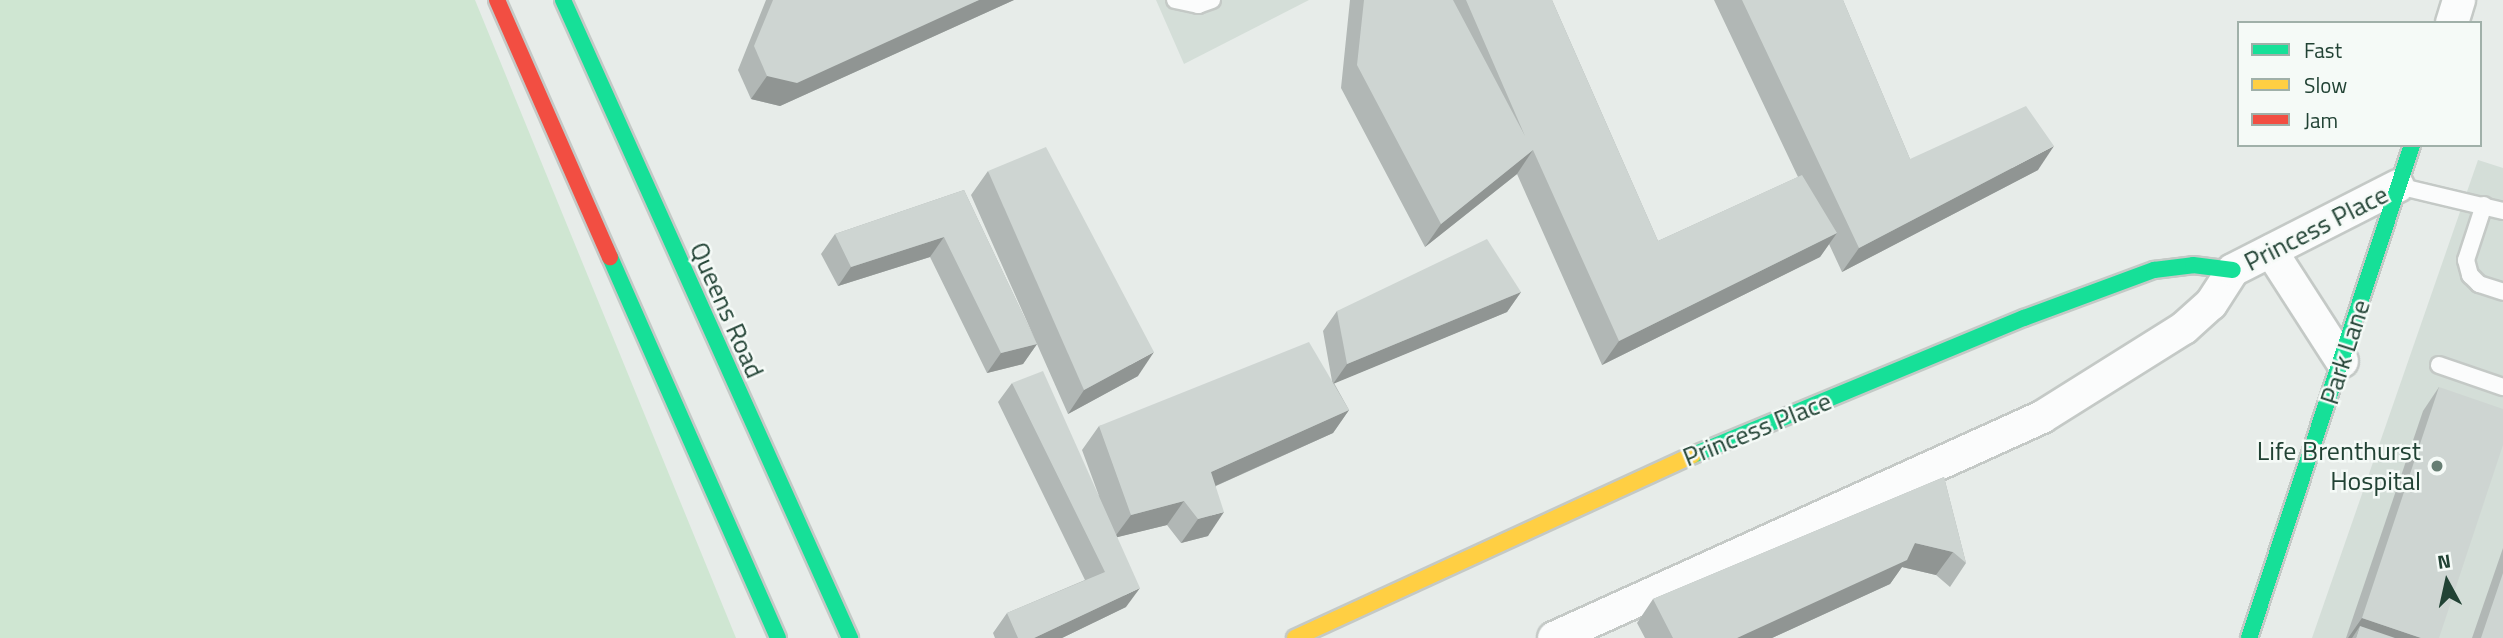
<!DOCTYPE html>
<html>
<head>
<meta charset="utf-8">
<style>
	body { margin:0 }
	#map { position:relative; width:2503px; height:638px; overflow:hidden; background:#e7ece9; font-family:"Titillium Web",sans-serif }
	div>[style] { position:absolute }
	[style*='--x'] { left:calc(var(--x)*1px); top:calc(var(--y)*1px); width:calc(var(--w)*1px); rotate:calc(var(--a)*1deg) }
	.built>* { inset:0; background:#d4ded8 }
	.green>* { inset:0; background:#cfe6d2 }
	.roads { filter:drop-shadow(2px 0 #c4c9c6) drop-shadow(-2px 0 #c4c9c6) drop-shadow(0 2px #c4c9c6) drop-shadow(0 -2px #c4c9c6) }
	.lane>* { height:16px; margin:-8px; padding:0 8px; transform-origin:8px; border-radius:8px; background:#fbfcfc }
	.street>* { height:32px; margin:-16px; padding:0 16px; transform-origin:16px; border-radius:16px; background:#fbfcfc }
	.fast>* { height:16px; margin:-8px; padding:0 8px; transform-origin:8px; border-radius:8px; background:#16e098 }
	.slow>* { height:16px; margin:-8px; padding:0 8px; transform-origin:8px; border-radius:8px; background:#ffcf43 }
	.jam>* { height:16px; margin:-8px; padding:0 8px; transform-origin:8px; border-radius:8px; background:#f24e42 }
	.wall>* { inset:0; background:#b1b7b5 }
	.shaded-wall>* { inset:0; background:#909593 }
	.building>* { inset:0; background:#ced5d2 }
	.dots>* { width:19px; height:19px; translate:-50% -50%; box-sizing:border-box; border:4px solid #f5faf7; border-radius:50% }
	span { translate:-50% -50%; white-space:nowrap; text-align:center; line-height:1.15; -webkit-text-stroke:5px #f5faf7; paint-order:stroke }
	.street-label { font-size:26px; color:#214234 }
	.poi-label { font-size:26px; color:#214234 }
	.right { translate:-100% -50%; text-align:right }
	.legend { position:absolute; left:2237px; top:21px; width:245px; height:126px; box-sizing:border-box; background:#f5faf7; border:2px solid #a0b0a9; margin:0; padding:9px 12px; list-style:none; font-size:21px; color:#214234 }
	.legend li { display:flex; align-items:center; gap:14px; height:35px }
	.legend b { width:35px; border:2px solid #a0b0a9 }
	.north { position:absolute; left:2412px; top:547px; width:70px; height:70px; -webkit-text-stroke:5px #f5faf7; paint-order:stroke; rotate:352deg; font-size:19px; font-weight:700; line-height:28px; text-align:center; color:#214234 }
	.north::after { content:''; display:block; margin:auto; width:24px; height:32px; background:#214234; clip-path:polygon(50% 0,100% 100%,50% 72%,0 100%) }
</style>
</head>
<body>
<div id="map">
	<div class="built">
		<i style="clip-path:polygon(1156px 0,1309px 0,1184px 64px)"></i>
		<i style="clip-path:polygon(2478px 160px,2503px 168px,2503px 638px,2312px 638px)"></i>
	</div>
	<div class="green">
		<i style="clip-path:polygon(0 0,475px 0,736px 638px,0 638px)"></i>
	</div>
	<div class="roads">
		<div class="lane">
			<i style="--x:1175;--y:0;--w:24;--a:12"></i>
			<i style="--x:1198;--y:5;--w:15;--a:-20"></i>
			<i style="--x:2398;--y:186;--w:108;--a:13.4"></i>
			<i style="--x:2484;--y:205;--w:58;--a:108.1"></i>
			<i style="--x:2466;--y:260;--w:16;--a:75"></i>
			<i style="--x:2470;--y:275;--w:13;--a:45"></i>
			<i style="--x:2479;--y:284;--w:25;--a:18"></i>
			<i style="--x:2439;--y:365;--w:68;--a:19"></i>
		</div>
		<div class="street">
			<i style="--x:2452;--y:23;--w:24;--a:-73"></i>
			<i style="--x:2271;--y:251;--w:131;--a:57.2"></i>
			<i style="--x:1554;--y:638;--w:536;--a:-24.36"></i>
			<i style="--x:2042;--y:417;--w:168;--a:-32.1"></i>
			<i style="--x:2184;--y:328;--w:36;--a:-42"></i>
			<i style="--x:2211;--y:304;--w:40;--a:-57.1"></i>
			<i style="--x:2233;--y:270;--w:185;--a:-27"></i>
		</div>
		<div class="fast">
			<i style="--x:563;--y:0;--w:700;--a:65.78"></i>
			<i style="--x:610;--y:257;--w:416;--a:66.2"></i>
			<i style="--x:1693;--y:455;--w:358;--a:-22.5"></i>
			<i style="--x:2024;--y:318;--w:139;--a:-20.3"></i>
			<i style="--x:2154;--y:270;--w:39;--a:-7"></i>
			<i style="--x:2193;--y:265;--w:40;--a:7.1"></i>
			<i style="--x:2249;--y:638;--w:519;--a:-71.7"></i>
		</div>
		<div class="slow">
			<i style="--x:1295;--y:638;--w:438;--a:-24.7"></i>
		</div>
		<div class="jam">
			<i style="--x:497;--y:0;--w:281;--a:66.3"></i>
		</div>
	</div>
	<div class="wall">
		<i style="clip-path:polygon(766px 0,1014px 0,780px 106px,751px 99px,738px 70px)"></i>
		<i style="clip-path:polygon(1350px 0,1552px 0,1658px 241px,1798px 177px,1714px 0,1843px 0,1910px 159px,2038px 170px,1842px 272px,1829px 244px,1820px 257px,1602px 365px,1517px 174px,1425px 247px,1341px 88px)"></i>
		<i style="clip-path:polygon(988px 171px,1138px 376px,1068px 414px,1037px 344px,1023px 364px,987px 373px,930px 257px,838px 286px,821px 254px,835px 234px,964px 190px,1036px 342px,971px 195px)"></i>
		<i style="clip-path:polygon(1521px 292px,1507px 312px,1334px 383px,1349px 410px,1333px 433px,1216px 486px,1208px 536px,1181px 543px,1167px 525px,1117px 537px,1126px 607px,1062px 638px,995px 638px,993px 633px,1007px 613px,1085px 580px,998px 402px,1012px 383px,1099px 496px,1082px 450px,1099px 426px,1332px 381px,1323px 331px,1337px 311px)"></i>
		<i style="clip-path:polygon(2439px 387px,2439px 638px,2346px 638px,2423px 411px)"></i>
		<i style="clip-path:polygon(1944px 477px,1966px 563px,1950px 587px,1936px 575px,1902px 567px,1890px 584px,1772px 638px,1645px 638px,1637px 623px,1653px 599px)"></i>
		<i style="clip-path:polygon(2503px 548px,2503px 638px,2472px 638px)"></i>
	</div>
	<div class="shaded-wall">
		<i style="clip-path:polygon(979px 0,1014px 0,780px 106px,751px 99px,767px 76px)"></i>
		<i style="clip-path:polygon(2054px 146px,2038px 170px,1842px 272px,1859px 248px)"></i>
		<i style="clip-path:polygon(1533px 150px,1517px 174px,1425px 247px,1441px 224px)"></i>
		<i style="clip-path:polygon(1837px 233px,1820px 257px,1602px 365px,1619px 341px)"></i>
		<i style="clip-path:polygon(944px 237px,930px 257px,838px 286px,851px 267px)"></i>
		<i style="clip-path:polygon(1521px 292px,1507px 312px,1333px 384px,1347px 364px)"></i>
		<i style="clip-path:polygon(1037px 344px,1023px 364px,987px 373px,1001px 353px)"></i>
		<i style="clip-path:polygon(1154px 352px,1138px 376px,1068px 414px,1084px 390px)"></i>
		<i style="clip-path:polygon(1349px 410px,1333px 433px,1195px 495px,1211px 472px)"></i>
		<i style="clip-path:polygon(1184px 501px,1167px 525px,1114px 538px,1131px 515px)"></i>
		<i style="clip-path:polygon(1224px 512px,1208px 536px,1181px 543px,1198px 519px)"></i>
		<i style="clip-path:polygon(1915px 543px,1953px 552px,1936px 575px,1902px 567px,1890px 584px,1772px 638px,1737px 638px)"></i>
		<i style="clip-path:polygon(1140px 588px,1126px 607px,1062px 638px,1034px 638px)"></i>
		<i style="clip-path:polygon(2362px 618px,2421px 638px,2356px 638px,2360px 626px,2352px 638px,2348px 638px)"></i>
	</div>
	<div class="building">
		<i style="clip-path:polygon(773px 0,979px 0,797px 83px,767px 76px,754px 46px)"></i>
		<i style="clip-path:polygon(1364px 0,1453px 0,1525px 136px,1466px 0,1552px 0,1658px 241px,1802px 175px,1837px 233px,1619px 341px,1533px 150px,1441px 224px,1357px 65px)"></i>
		<i style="clip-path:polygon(1742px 0,1843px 0,1910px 159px,2026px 106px,2054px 146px,1859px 248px)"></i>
		<i style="clip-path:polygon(1046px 147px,1154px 352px,1084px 390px,988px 171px)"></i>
		<i style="clip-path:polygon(964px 190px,1037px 344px,1001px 353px,944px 237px,851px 267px,835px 234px)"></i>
		<i style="clip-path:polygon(1487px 239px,1521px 292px,1347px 364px,1337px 311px)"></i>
		<i style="clip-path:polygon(1309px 342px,1349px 410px,1211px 472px,1224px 512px,1198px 519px,1184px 501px,1131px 515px,1099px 426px)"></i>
		<i style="clip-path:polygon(1043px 371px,1140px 588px,1034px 638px,1018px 638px,1007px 613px,1105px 572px,1012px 383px)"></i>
		<i style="clip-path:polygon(2439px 387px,2503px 409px,2503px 445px,2439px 638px,2421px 638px,2362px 618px)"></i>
		<i style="clip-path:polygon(1944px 477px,1966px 563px,1953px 552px,1915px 543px,1907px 560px,1737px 638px,1673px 638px,1653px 599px)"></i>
		<i style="clip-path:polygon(2503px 573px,2503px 638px,2481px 638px)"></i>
		<i style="clip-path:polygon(2360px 626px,2395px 638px,2356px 638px)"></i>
	</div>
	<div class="dots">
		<i style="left:2437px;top:466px;background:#667e73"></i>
	</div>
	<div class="street-label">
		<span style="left:2316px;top:228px;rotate:-27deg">Princess Place</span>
		<span style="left:727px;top:310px;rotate:66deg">Queens Road</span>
		<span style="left:2345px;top:352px;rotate:-72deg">Park Lane</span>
		<span style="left:1757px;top:429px;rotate:-22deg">Princess Place</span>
	</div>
	<div class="poi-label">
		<span class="right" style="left:2421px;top:466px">Life Brenthurst<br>Hospital</span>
	</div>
	<ul class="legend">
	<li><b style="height:9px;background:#16e098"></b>Fast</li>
	<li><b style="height:9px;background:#ffcf43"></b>Slow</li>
	<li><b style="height:9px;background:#f24e42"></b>Jam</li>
	</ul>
	<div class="north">N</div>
</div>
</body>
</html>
